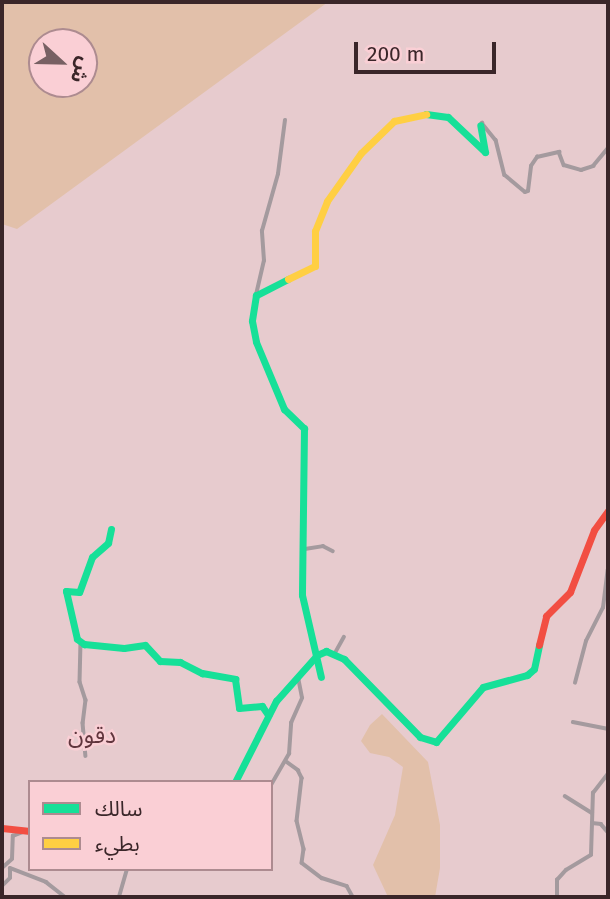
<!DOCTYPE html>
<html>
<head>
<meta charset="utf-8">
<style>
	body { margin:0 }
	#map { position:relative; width:610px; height:899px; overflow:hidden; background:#e7cbce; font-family:"Fira Sans","Noto Sans Arabic",sans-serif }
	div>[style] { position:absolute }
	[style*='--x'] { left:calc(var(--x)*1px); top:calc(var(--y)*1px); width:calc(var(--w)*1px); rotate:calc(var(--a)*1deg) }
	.green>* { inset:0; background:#e2c0aa }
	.street>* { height:3.5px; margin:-1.75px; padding:0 1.75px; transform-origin:1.75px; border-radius:1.75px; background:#a49a9e }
	.fast>* { height:7px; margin:-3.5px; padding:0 3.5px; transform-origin:3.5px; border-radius:3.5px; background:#16e098 }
	.slow>* { height:7px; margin:-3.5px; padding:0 3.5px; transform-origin:3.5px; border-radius:3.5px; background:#ffcf43 }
	.jam>* { height:7px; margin:-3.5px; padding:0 3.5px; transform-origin:3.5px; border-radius:3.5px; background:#f24e42 }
	span { translate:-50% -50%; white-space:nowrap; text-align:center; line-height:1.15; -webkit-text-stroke:5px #facfd5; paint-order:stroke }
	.quarter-label { font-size:23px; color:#60353d }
	.frame { position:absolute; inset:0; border:4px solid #3a2629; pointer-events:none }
	.legend { position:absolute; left:28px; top:780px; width:245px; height:91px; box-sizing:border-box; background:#facfd5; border:2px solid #ad8b90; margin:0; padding:9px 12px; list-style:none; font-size:21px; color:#3a2629 }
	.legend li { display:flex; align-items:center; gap:14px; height:35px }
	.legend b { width:35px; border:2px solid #ad8b90 }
	.north { position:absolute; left:28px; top:28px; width:70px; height:70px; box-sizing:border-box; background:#facfd5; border:2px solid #ad8b90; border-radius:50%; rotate:112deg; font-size:19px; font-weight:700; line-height:28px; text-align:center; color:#3a2629 }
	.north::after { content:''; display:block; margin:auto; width:24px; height:32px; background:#776063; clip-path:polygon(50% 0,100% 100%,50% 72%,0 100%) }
	.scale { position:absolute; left:354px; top:42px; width:142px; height:32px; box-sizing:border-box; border:4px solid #3a2629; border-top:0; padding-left:9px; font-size:21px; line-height:24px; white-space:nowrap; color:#3a2629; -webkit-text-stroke:5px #facfd5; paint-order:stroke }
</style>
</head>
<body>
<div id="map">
	<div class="green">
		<i style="clip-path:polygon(evenodd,2px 2px,328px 2px,17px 229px,2px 224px,2px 2px,42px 42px,84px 42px,84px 84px,42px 84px,42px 42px)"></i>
		<i style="clip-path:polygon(382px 714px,428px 762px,440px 825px,440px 868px,435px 897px,388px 897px,373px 865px,395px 815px,403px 767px,389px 757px,370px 753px,361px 741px,370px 725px)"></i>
	</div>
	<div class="street">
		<i style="--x:480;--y:125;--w:3;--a:-45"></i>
		<i style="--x:482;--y:123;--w:22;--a:51"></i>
		<i style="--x:496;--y:140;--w:36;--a:76"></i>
		<i style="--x:505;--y:175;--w:26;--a:40"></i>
		<i style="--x:525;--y:192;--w:3;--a:-18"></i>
		<i style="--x:528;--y:191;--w:25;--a:-83"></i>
		<i style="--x:531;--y:166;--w:11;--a:-56"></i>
		<i style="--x:537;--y:157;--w:23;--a:-13"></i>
		<i style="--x:559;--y:152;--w:14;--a:69"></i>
		<i style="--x:564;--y:165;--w:18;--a:16"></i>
		<i style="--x:581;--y:170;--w:13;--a:-18"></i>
		<i style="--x:593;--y:166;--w:23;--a:-50"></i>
		<i style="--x:256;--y:295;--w:35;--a:-77"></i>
		<i style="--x:264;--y:261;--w:30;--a:-94"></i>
		<i style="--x:262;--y:231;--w:59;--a:-74.3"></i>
		<i style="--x:278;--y:174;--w:54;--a:-82.6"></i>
		<i style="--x:305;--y:549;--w:18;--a:-9"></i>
		<i style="--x:323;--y:546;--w:11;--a:27"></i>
		<i style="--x:81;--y:642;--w:40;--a:91.4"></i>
		<i style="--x:80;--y:682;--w:19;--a:72"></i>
		<i style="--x:86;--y:700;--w:23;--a:97"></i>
		<i style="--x:83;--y:723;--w:33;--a:85"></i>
		<i style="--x:335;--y:653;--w:18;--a:-61"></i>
		<i style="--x:575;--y:683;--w:43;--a:-75.3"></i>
		<i style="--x:586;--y:641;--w:37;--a:-63"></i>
		<i style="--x:603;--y:608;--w:38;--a:-83"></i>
		<i style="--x:573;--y:722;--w:36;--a:11"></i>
		<i style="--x:287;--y:762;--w:14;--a:36"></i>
		<i style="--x:298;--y:770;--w:9;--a:63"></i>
		<i style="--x:302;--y:778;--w:43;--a:96.6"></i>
		<i style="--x:297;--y:821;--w:29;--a:76"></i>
		<i style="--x:304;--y:849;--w:14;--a:98"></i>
		<i style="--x:302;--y:863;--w:25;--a:37"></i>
		<i style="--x:322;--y:878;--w:26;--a:18"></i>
		<i style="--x:347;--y:886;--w:13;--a:61"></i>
		<i style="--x:271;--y:785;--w:36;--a:-60"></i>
		<i style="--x:289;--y:754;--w:31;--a:-86"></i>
		<i style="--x:291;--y:723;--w:27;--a:-66"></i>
		<i style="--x:302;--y:698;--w:21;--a:-101"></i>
		<i style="--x:565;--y:796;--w:32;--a:32"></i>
		<i style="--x:592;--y:823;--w:9;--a:6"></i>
		<i style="--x:601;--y:824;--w:11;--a:49"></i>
		<i style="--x:2;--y:868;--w:13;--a:-42"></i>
		<i style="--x:12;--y:859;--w:23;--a:-88"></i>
		<i style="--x:13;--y:836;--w:11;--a:-22"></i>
		<i style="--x:10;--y:868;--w:39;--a:21"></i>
		<i style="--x:46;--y:882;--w:24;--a:38"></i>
		<i style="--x:2;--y:886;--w:11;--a:-45"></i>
		<i style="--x:10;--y:878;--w:9;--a:-90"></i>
		<i style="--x:119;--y:897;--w:29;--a:-74"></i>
		<i style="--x:557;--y:897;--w:17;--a:-90"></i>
		<i style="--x:557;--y:880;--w:13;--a:-48"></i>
		<i style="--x:566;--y:870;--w:29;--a:-31"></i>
		<i style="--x:591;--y:855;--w:62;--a:-88.2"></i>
		<i style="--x:593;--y:793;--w:24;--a:-52"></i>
	</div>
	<div class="fast">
		<i style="--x:426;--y:114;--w:22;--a:8"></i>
		<i style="--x:448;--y:117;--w:51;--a:43.4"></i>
		<i style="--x:485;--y:152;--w:27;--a:-100"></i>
		<i style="--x:288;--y:279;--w:36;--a:153"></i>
		<i style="--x:256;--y:295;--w:26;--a:99"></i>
		<i style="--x:252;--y:321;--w:21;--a:79"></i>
		<i style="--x:256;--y:342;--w:73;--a:67.3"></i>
		<i style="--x:284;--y:409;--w:28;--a:44"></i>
		<i style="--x:304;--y:428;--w:167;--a:90.7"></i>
		<i style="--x:302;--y:595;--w:84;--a:77"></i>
		<i style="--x:111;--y:529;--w:14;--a:102"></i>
		<i style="--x:108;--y:543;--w:21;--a:139"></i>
		<i style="--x:92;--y:557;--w:37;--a:110"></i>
		<i style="--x:79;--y:592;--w:13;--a:-176"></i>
		<i style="--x:66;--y:591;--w:49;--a:77.1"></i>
		<i style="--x:77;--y:639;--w:9;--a:36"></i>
		<i style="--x:84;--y:644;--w:40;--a:5.7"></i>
		<i style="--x:124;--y:648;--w:21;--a:-8"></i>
		<i style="--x:145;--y:645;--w:22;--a:47"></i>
		<i style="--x:160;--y:661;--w:20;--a:3"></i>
		<i style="--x:180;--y:662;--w:25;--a:27"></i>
		<i style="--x:202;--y:673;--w:34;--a:10"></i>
		<i style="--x:235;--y:679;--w:29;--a:82"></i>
		<i style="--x:239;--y:708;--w:23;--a:-5"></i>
		<i style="--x:262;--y:706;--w:11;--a:56"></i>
		<i style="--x:235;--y:782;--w:91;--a:-63.2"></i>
		<i style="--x:276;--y:701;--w:62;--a:-48.3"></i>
		<i style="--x:317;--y:655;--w:10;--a:-24"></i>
		<i style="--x:326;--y:651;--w:20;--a:24"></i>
		<i style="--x:344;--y:659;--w:109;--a:45.7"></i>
		<i style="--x:420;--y:737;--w:17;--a:17"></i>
		<i style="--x:436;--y:742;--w:72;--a:-49.5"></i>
		<i style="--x:483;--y:687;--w:46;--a:-15.3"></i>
		<i style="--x:527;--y:675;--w:9;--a:-41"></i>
		<i style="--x:534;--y:669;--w:25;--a:-78"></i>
	</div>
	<div class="slow">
		<i style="--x:288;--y:279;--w:30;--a:-26"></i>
		<i style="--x:315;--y:266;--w:35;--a:-90"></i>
		<i style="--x:315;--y:231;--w:32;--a:-68"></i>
		<i style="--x:327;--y:201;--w:59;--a:-54.7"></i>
		<i style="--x:361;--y:153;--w:46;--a:-44.1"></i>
		<i style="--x:394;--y:121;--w:33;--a:-12"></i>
	</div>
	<div class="jam">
		<i style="--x:539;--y:645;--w:30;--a:-76"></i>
		<i style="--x:546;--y:616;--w:34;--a:-45"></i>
		<i style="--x:570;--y:592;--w:66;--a:-68.8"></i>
		<i style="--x:594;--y:530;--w:24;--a:-54"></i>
		<i style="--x:2;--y:828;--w:28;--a:6"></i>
	</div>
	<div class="quarter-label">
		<span style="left:92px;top:735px">دقون</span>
	</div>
	<div class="frame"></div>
	<ul class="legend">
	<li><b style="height:9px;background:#16e098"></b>سالك</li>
	<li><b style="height:9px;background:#ffcf43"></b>بطيء</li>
	</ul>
	<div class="north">ش</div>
	<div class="scale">200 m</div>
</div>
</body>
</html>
